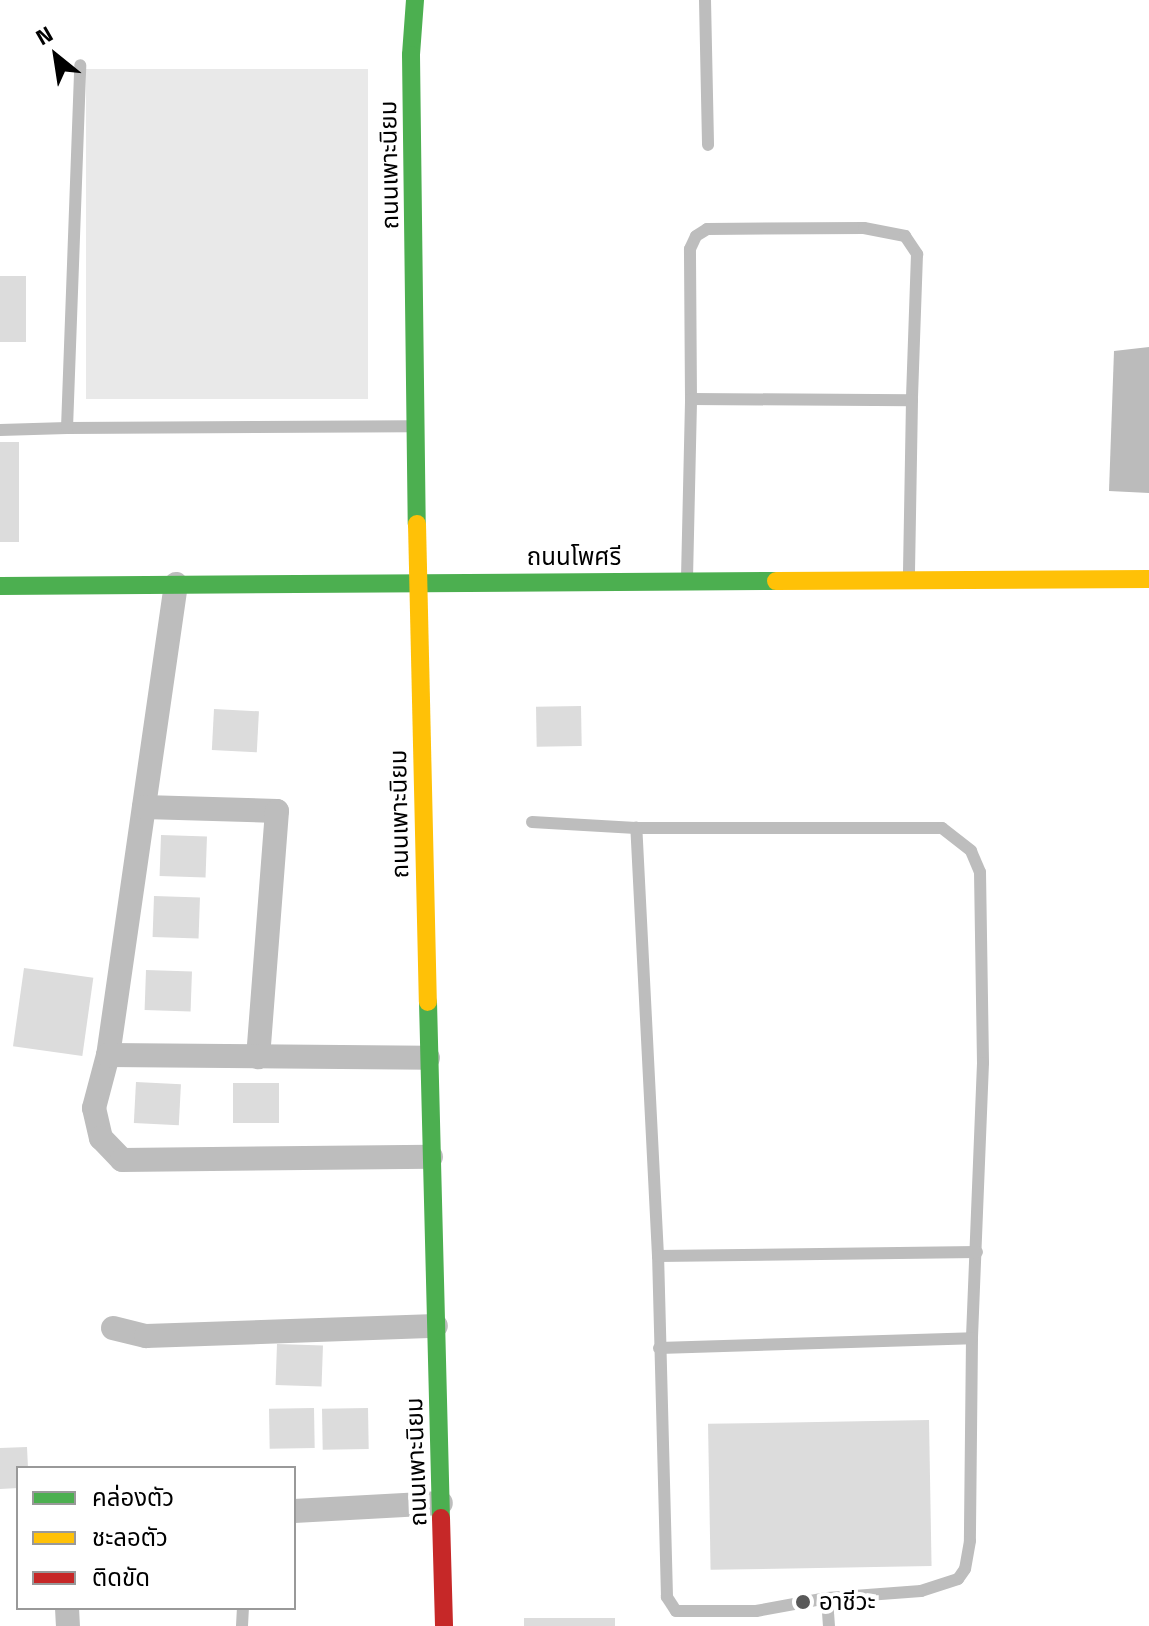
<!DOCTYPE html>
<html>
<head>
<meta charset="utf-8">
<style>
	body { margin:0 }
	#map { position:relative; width:1149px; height:1626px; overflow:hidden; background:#fff; font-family:"Titillium Web","Noto Sans Thai",sans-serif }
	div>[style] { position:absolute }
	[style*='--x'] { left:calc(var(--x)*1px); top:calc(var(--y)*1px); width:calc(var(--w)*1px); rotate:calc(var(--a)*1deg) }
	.green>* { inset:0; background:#e9e9e9; transform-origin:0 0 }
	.water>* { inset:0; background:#bbb }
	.building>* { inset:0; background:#dcdcdc; transform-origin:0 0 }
	.lane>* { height:12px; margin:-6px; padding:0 6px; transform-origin:6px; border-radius:6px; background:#bdbdbd }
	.street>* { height:24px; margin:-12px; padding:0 12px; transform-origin:12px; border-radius:12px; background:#bdbdbd }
	.fast>* { height:18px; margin:-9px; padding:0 9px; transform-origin:9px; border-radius:9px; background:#4caf50 }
	.slow>* { height:18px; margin:-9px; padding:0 9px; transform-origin:9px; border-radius:9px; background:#ffc107 }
	.jam>* { height:18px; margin:-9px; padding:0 9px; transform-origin:9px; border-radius:9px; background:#c62828 }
	.dots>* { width:22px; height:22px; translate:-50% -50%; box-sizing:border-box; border:4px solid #fff; border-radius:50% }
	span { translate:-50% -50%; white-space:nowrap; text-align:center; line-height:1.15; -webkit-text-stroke:8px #fff; paint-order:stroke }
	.street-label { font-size:24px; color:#000 }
	.poi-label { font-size:24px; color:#000 }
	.left { translate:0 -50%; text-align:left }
	.legend { position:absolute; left:16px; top:1466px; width:280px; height:144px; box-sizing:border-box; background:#fff; border:2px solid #999; margin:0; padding:10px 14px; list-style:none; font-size:24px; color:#000 }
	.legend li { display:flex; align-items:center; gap:16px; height:40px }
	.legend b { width:40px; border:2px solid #999 }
	.north { position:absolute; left:16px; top:16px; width:80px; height:80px; -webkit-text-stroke:6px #fff; paint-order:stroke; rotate:330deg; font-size:22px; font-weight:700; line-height:32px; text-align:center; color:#000 }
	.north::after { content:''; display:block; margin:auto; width:28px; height:36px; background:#000; clip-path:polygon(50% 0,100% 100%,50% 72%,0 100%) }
</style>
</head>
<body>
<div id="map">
	<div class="green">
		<i style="left:368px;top:69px;width:330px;height:282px;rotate:90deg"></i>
	</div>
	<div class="water">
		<i style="clip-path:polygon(1149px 347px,1149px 493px,1109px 491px,1114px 351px)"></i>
	</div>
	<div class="building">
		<i style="left:0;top:276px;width:26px;height:66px"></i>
		<i style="left:0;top:442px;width:19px;height:100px"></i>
		<i style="left:581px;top:706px;width:40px;height:45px;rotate:89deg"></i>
		<i style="left:214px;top:709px;width:45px;height:41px;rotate:3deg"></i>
		<i style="left:161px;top:835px;width:46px;height:41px;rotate:2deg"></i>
		<i style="left:154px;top:896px;width:46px;height:41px;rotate:2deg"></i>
		<i style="left:24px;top:968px;width:70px;height:79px;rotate:8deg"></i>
		<i style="left:146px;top:970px;width:46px;height:40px;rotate:2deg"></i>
		<i style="left:136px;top:1082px;width:45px;height:41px;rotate:3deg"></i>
		<i style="left:233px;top:1083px;width:46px;height:40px"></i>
		<i style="left:277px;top:1344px;width:46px;height:41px;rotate:2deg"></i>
		<i style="left:314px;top:1408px;width:40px;height:45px;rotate:89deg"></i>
		<i style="left:368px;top:1408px;width:41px;height:46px;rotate:89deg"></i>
		<i style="left:929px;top:1420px;width:146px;height:221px;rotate:89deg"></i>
		<i style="clip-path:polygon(27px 1447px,28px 1468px,18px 1468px,18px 1488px,0 1489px,0 1448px)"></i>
		<i style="left:615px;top:1618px;width:8px;height:91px;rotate:90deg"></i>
	</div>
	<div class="lane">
		<i style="--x:705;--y:0;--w:145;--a:88.8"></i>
		<i style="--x:691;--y:399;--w:150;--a:-90.4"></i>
		<i style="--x:690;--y:249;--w:14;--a:-65"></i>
		<i style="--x:696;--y:236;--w:13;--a:-32"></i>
		<i style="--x:707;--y:229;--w:157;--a:-0.4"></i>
		<i style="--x:864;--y:228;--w:42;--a:11"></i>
		<i style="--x:905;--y:236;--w:22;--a:56"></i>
		<i style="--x:917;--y:254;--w:146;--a:92"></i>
		<i style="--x:67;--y:428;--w:345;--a:-0.3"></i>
		<i style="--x:0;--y:430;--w:67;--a:-1.7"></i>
		<i style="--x:67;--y:428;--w:363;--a:-87.9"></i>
		<i style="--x:687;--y:578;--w:179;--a:-88.7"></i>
		<i style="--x:691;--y:399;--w:221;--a:0.3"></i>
		<i style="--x:912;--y:400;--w:178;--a:91"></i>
		<i style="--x:532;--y:822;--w:104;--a:3.3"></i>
		<i style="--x:636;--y:828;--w:306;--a:0"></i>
		<i style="--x:942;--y:828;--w:37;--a:38"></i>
		<i style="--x:971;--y:851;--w:23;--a:67"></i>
		<i style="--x:980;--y:872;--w:191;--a:89.1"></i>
		<i style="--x:983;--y:1063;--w:275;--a:92.3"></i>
		<i style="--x:972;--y:1338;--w:203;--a:90.6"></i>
		<i style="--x:970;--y:1541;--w:28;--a:100"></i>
		<i style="--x:965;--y:1569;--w:12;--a:125"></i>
		<i style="--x:958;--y:1579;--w:39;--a:162"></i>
		<i style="--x:921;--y:1591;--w:94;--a:175.7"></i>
		<i style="--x:827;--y:1598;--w:72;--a:169.6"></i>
		<i style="--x:756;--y:1611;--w:80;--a:180"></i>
		<i style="--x:676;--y:1611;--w:17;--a:-123"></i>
		<i style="--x:667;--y:1597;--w:341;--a:-91.5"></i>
		<i style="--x:658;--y:1256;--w:429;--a:-92.9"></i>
		<i style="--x:658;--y:1256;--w:319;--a:-0.7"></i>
		<i style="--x:659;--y:1348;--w:313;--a:-1.8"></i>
		<i style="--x:827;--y:1598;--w:28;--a:86"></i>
		<i style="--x:242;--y:1626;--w:18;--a:-87"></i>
	</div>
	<div class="street">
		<i style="--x:176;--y:584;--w:476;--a:98.2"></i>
		<i style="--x:108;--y:1055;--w:55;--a:104.8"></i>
		<i style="--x:94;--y:1108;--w:31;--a:77"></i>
		<i style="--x:101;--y:1138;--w:30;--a:46"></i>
		<i style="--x:122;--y:1160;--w:309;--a:-0.6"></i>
		<i style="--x:144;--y:807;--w:133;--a:1.7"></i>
		<i style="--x:277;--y:811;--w:247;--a:94.4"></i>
		<i style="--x:108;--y:1055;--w:320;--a:0.5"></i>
		<i style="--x:113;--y:1328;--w:34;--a:14"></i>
		<i style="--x:146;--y:1336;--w:290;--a:-2"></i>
		<i style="--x:294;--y:1511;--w:147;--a:-3.1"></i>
		<i style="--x:67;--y:1608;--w:18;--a:87"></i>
	</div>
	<div class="fast">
		<i style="--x:415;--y:0;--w:55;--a:94.2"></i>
		<i style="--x:411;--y:55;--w:469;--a:89.3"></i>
		<i style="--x:0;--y:586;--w:776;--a:-0.37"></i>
		<i style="--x:428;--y:1002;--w:516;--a:88.56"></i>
	</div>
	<div class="slow">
		<i style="--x:417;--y:524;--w:478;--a:88.7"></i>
		<i style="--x:776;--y:581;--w:373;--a:-0.3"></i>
	</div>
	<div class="jam">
		<i style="--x:441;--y:1518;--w:108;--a:88.4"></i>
	</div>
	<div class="dots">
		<i style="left:803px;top:1602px;background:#595959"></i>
	</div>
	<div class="street-label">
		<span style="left:389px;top:165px;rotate:-91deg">ถนนเพาะนิยม</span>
		<span style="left:574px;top:557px">ถนนโพศรี</span>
		<span style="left:399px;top:814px;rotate:-91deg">ถนนเพาะนิยม</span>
		<span style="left:416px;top:1462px;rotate:-92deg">ถนนเพาะนิยม</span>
	</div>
	<div class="poi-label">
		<span class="left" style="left:819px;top:1602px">อาชีวะ</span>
	</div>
	<ul class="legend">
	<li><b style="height:10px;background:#4caf50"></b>คล่องตัว</li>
	<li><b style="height:10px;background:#ffc107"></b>ชะลอตัว</li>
	<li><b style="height:10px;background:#c62828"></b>ติดขัด</li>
	</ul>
	<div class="north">N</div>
</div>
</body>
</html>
